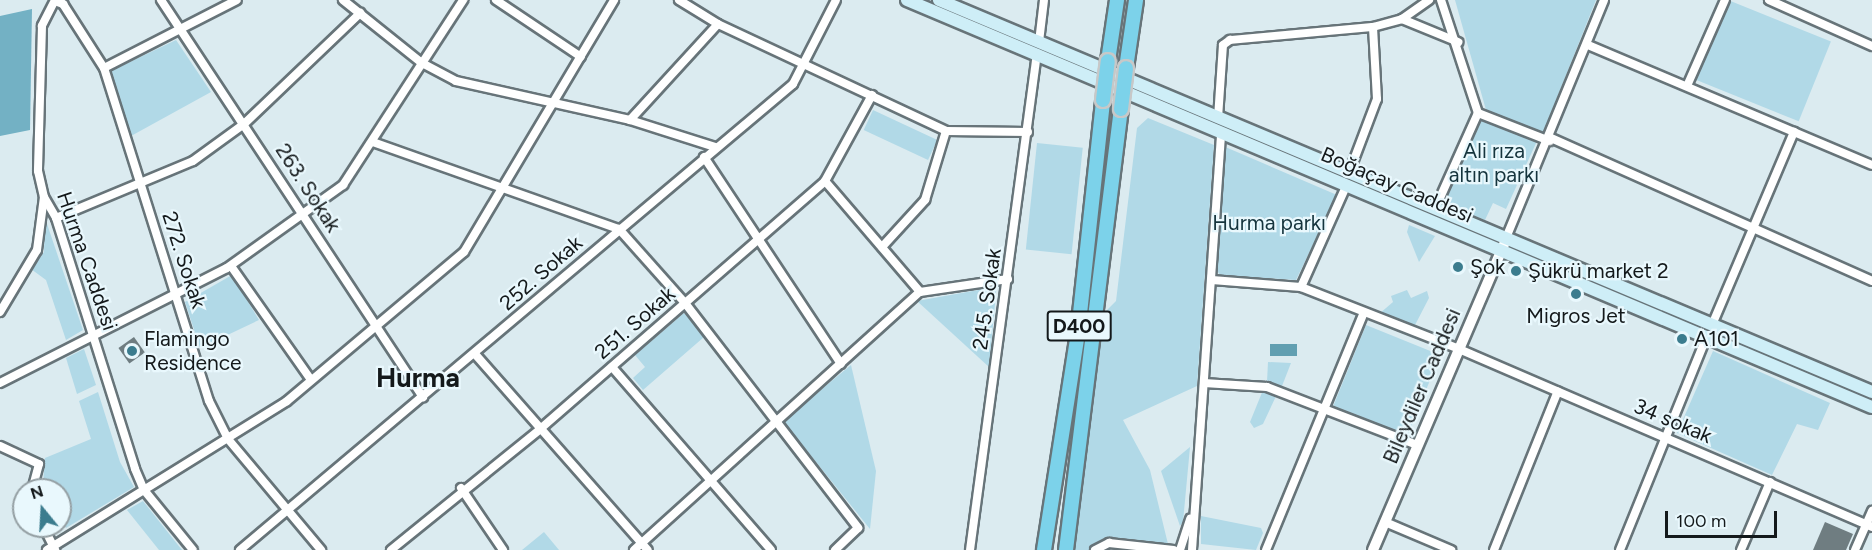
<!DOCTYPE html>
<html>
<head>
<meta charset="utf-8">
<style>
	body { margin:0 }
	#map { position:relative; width:1872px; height:550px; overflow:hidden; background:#dbebf0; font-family:Figtree,sans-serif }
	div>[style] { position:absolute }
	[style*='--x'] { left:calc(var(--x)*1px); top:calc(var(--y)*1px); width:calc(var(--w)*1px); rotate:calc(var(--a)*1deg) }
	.green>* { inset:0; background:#b1d9e7; transform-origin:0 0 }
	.forest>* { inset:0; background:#73b1c4 }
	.water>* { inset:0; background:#619fb1; transform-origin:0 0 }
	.building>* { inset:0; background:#6f7d81; transform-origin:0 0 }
	.roads { filter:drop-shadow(2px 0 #677479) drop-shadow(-2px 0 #677479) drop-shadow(0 2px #677479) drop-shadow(0 -2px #677479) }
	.minor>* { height:8px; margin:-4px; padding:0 4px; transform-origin:4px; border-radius:4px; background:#fff }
	.tertiary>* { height:10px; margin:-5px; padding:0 5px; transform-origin:5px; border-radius:5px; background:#fff }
	.secondary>* { height:12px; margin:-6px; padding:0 6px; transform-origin:6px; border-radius:6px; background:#ceeef7 }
	.trunk>* { height:14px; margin:-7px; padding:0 7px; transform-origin:7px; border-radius:7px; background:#7cd2ea }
	.bridges { filter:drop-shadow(2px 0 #c7c8c8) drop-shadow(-2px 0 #c7c8c8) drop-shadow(0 2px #c7c8c8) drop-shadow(0 -2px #c7c8c8) }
	.trunk-bridge>* { height:14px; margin:-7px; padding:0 7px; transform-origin:7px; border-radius:7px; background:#7cd2ea }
	.dots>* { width:16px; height:16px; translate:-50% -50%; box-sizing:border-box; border:3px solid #e9f8fd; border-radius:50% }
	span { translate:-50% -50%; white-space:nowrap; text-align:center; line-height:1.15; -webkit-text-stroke:4.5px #e9f8fd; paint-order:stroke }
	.shield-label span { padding:2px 4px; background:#e9f8fd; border:2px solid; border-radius:4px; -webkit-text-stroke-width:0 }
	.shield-label { font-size:20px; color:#14191b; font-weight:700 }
	.park-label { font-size:21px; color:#15343d }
	.street-label { font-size:21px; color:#14191b }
	.poi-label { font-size:21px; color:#14191b }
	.left { translate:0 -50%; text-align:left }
	.district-label { font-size:27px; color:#14191b; font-weight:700 }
	.north { position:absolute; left:12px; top:478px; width:60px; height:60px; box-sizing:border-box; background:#e9f8fd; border:2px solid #949fa3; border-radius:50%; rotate:342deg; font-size:16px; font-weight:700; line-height:24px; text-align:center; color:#14191b }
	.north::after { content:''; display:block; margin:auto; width:21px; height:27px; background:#3b7c8e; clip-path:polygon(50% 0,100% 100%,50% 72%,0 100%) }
	.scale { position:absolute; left:1665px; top:511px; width:112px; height:27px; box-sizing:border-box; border:3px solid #14191b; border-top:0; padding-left:8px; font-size:18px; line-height:21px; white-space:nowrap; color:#14191b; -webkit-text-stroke:4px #e9f8fd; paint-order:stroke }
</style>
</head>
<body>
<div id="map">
	<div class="green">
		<i style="clip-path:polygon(1455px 0,1596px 0,1543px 133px,1486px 110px)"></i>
		<i style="left:1728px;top:0;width:111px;height:86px;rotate:22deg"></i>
		<i style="clip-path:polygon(176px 40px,211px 92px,131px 136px,111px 71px)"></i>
		<i style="left:873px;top:110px;width:71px;height:22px;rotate:25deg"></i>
		<i style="clip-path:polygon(1148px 118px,1214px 145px,1197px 386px,1123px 420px,1150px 470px,1168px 544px,1104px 538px,1092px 550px,1073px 550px,1105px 312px,1116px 301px,1137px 128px)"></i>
		<i style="clip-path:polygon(1481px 120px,1537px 141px,1506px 209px,1493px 203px,1485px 220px,1444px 204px)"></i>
		<i style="left:1037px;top:143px;width:46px;height:107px;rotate:6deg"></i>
		<i style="clip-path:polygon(1223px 146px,1337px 195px,1296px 280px,1220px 275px,1216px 269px)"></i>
		<i style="clip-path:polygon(45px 218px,83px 330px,66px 340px,46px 280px,31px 269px,44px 252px)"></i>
		<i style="clip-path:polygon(1409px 225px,1435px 236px,1419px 262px,1407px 232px)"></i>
		<i style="clip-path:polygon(232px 275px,259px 320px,200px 348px,185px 302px)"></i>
		<i style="clip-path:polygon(995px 287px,996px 293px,989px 367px,917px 301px)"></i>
		<i style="clip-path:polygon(1407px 290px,1411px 298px,1427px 291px,1429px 298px,1414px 327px,1379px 314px,1393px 302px,1391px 296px)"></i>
		<i style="clip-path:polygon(684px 313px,704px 337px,643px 390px,633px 378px,645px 367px,635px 355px)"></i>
		<i style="left:1366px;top:325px;width:80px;height:89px;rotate:22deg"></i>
		<i style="clip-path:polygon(84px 349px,96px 385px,77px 394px,66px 358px)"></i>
		<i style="clip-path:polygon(1713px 351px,1830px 403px,1818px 430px,1797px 424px,1772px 475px,1677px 433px)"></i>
		<i style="clip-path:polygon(1268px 362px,1291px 363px,1282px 386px,1267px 382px)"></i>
		<i style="clip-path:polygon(851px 365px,876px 471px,870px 529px,783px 421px)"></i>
		<i style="clip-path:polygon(1263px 390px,1277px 394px,1263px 424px,1254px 428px,1250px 422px)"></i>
		<i style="clip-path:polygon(98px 392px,120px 462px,134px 487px,66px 528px,60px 517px,60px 490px,43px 485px,45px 458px,91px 439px,79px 401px)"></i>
		<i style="clip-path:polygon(1190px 447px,1183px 522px,1180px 526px,1161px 471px)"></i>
		<i style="clip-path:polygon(143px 501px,182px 550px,159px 550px,127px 510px)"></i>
		<i style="clip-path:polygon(1201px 516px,1261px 528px,1263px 533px,1256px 550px,1201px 544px)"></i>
		<i style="clip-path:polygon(544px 532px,559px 550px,522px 550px)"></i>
	</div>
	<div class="forest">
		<i style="clip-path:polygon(32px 9px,30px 130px,0 136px,0 16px)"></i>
	</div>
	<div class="water">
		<i style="left:1270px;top:344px;width:27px;height:12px"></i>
	</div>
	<div class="building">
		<i style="left:134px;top:337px;width:19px;height:19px;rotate:55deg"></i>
		<i style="clip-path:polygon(1825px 522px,1853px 534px,1846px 550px,1813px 550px)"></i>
	</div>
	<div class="roads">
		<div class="minor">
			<i style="--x:55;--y:0;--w:29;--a:117"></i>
			<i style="--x:42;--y:26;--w:145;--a:91.6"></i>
			<i style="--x:38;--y:171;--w:27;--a:77"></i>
			<i style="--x:44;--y:197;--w:24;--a:60"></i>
			<i style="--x:56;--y:218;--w:263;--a:72.5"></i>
			<i style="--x:135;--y:469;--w:23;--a:67"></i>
			<i style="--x:144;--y:490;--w:77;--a:50.8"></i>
			<i style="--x:161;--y:0;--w:476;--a:56.6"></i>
			<i style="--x:343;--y:0;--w:101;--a:38.6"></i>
			<i style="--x:422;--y:63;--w:38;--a:28"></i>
			<i style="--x:456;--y:81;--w:178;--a:12.6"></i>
			<i style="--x:630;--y:120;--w:89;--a:17.6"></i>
			<i style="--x:496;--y:0;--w:102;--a:33.8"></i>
			<i style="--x:679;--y:0;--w:46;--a:31.6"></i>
			<i style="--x:718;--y:24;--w:252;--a:25.1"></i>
			<i style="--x:946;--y:131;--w:82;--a:0.7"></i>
			<i style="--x:1441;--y:0;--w:119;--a:71.9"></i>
			<i style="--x:1769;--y:0;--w:113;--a:24.1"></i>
			<i style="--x:55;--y:1;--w:9;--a:21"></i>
			<i style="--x:63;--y:4;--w:76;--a:57.4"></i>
			<i style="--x:104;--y:68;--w:349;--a:72.5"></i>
			<i style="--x:209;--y:401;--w:42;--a:63.4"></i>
			<i style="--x:228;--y:439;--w:145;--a:50"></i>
			<i style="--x:1402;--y:19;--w:61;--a:22.3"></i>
			<i style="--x:1039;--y:42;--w:42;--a:-83.2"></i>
			<i style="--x:1588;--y:45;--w:308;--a:22.9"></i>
			<i style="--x:104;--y:68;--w:149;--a:-27.1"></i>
			<i style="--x:1687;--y:86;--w:94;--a:-66.2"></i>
			<i style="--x:1478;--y:113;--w:77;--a:21.3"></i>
			<i style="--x:1218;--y:118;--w:73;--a:-86.1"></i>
			<i style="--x:1223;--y:45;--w:9;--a:-36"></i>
			<i style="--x:1230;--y:40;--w:144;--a:-5.2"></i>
			<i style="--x:630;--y:120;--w:130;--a:-47.5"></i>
			<i style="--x:1551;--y:138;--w:351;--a:24"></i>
			<i style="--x:373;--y:142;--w:261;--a:19.5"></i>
			<i style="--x:619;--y:229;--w:99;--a:48.3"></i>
			<i style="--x:685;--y:303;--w:284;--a:52.4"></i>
			<i style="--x:858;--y:528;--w:32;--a:136"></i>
			<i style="--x:704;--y:157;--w:248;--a:56.5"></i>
			<i style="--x:1349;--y:173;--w:79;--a:-69.3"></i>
			<i style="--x:1377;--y:99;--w:72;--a:-93.2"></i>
			<i style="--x:1373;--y:27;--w:30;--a:-15"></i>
			<i style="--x:1402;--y:19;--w:33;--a:-35"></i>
			<i style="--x:825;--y:181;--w:146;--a:49.4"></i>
			<i style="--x:920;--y:292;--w:89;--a:-8.4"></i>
			<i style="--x:1435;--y:209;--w:105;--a:-65.9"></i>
			<i style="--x:56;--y:218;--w:148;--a:-22.6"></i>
			<i style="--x:193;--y:161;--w:63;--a:-36"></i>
			<i style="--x:244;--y:124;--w:161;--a:-43.7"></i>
			<i style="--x:1506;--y:238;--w:257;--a:-67.6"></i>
			<i style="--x:882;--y:247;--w:64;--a:-47.5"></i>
			<i style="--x:925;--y:200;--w:72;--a:-73.1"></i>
			<i style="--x:231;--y:266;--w:139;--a:54.9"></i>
			<i style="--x:1212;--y:280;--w:89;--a:4.5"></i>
			<i style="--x:1301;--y:287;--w:170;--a:21.4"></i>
			<i style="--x:1459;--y:349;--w:450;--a:23.3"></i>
			<i style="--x:1301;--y:287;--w:113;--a:-65.9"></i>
			<i style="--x:0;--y:312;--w:72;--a:-59.2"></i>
			<i style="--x:37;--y:250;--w:53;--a:-82.5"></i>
			<i style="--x:1712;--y:325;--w:210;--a:-67"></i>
			<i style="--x:475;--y:354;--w:261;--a:48.6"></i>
			<i style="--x:612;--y:367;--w:242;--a:49"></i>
			<i style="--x:0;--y:383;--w:254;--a:-26.9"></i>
			<i style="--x:227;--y:268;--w:143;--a:-35.6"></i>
			<i style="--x:343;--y:185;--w:221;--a:-57"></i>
			<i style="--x:1204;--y:383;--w:63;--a:3.6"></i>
			<i style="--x:1267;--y:387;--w:161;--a:21.1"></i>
			<i style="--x:0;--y:446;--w:43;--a:24.8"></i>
			<i style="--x:39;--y:464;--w:27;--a:105"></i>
			<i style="--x:461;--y:488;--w:75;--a:55.9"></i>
			<i style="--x:1385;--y:522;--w:72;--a:23"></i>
			<i style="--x:43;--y:526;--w:27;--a:63"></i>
			<i style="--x:47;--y:550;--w:282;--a:-31.8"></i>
			<i style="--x:287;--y:401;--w:231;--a:-40.1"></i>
			<i style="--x:464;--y:252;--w:293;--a:-59.2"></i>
			<i style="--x:240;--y:550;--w:723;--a:-40.12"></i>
			<i style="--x:793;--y:84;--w:94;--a:-62.9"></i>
			<i style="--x:391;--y:550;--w:191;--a:-39"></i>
			<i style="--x:539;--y:430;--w:379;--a:-41"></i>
			<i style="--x:825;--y:181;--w:98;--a:-61.3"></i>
			<i style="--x:634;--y:550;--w:385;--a:-42.1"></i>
			<i style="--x:970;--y:550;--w:501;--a:-82.32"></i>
			<i style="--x:1095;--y:550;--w:16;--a:-27"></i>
			<i style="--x:1109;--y:543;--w:65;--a:6.1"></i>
			<i style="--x:1180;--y:550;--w:33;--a:-72"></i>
			<i style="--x:1192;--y:550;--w:419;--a:-86"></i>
			<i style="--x:1266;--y:550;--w:257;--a:-67.6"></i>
			<i style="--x:1494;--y:550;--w:171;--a:-68.1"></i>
			<i style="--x:1620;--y:550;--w:229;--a:-67.9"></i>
			<i style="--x:1741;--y:550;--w:74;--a:-66.9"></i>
			<i style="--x:1855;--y:550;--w:43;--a:-66.4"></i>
		</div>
		<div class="tertiary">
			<i style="--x:1373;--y:550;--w:333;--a:-66.8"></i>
		</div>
		<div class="secondary">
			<i style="--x:907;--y:0;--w:1047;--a:22.87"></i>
			<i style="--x:939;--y:0;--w:1012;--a:22.79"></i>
		</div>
		<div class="trunk">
			<i style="--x:1108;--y:61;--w:62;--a:-81.6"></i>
			<i style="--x:1126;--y:68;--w:69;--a:-81.6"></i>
			<i style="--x:1044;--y:550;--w:221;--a:-81.1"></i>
			<i style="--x:1078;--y:332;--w:233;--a:-83.8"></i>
			<i style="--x:1066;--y:550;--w:444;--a:-82.9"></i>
		</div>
	</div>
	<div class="bridges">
		<div class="trunk-bridge">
			<i style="--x:1103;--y:100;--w:39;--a:-83"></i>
			<i style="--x:1121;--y:109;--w:41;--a:-83"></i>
		</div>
	</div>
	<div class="dots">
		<i style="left:1458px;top:267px;background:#3b7c8e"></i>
		<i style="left:1516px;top:271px;background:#3b7c8e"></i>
		<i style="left:1576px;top:294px;background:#3b7c8e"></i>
		<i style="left:1682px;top:339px;background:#3b7c8e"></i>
		<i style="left:132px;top:351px;background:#3b7c8e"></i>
	</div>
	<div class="shield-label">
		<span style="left:1079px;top:326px">D400</span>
	</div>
	<div class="park-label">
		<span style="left:1494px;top:163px">Ali rıza<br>altın parkı</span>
		<span style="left:1269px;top:223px">Hurma parkı</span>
	</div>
	<div class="street-label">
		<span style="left:1397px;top:185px;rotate:23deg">Boğaçay Caddesi</span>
		<span style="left:308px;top:188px;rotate:57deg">263. Sokak</span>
		<span style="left:184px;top:260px;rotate:72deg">272. Sokak</span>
		<span style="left:87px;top:261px;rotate:71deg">Hurma Caddesi</span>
		<span style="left:541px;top:273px;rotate:-41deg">252. Sokak</span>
		<span style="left:987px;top:299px;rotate:-82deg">245. Sokak</span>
		<span style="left:635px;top:323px;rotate:-41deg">251. Sokak</span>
		<span style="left:1422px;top:386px;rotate:-67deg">Bileydiler Caddesi</span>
		<span style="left:1673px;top:421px;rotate:23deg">34 sokak</span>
	</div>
	<div class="poi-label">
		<span class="left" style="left:1470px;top:267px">Şok</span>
		<span class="left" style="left:1528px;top:271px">Şükrü market 2</span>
		<span style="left:1576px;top:316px">Migros Jet</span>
		<span class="left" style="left:144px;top:351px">Flamingo<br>Residence</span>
		<span class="left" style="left:1694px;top:339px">A101</span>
	</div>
	<div class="district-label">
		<span style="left:418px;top:378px">Hurma</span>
	</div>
	<div class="north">N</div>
	<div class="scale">100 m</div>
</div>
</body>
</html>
